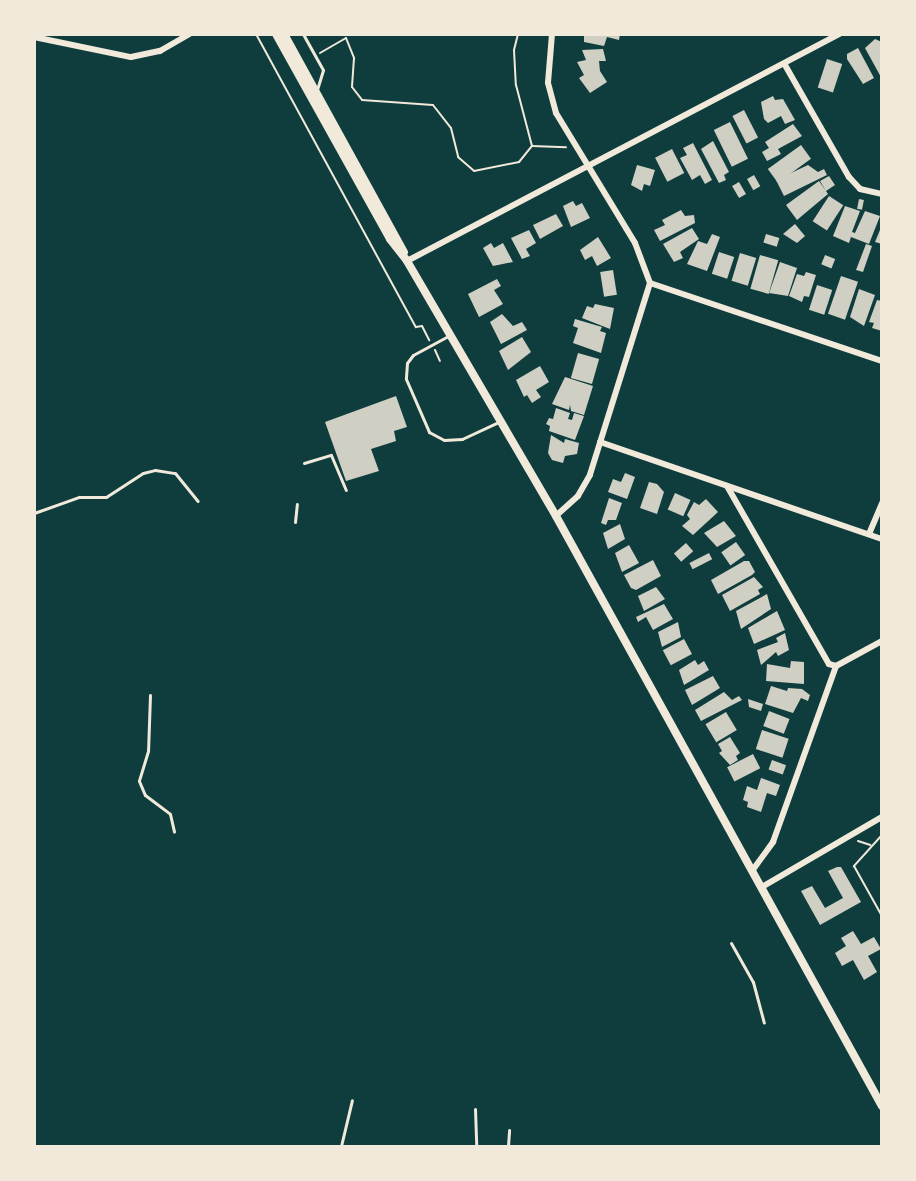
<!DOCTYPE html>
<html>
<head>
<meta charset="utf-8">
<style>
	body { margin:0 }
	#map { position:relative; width:916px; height:1181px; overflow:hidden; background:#0f3d3e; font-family:"Asap Condensed",sans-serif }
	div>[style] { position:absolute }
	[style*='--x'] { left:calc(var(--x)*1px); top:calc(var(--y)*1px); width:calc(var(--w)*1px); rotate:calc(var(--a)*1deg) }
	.building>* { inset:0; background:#cfcfc3; transform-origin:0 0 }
	.path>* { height:2px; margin:-1px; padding:0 1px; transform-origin:1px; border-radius:1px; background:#f1e9da }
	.service>* { height:3px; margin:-1.5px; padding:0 1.5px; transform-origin:1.5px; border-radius:1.5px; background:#f1e9da }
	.minor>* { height:6px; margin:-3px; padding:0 3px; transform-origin:3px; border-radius:3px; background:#f1e9da }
	.tertiary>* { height:8px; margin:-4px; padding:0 4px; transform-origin:4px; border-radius:4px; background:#f1e9da }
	span { translate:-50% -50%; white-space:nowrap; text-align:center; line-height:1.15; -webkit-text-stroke:5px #f1e9da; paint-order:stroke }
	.frame { position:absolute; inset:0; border:36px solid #f1e9da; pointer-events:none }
</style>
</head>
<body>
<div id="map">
	<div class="building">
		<i style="clip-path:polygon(584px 34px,620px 34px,619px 40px,607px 37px,604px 46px,584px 42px)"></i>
		<i style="clip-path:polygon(875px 39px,882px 42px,882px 79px,865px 48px)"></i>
		<i style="clip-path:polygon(858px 48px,874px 78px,863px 84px,847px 59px,847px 54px)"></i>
		<i style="clip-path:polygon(603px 49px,606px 61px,599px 61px,600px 71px,607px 82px,590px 93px,579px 78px,584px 75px,577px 62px,586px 60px,582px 50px)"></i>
		<i style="left:827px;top:59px;width:16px;height:30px;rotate:18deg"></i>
		<i style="clip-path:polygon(773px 96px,775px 100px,783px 99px,795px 120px,785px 124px,781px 116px,768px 123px,764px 119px,761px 102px)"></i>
		<i style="left:744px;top:110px;width:31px;height:13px;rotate:63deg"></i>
		<i style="left:730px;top:122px;width:41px;height:18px;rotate:64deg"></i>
		<i style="clip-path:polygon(793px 124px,802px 136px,778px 149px,781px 154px,767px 161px,762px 152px,769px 148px,765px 142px)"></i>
		<i style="clip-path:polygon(713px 141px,729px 172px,724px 175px,726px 180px,719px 183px,701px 149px)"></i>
		<i style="clip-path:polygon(693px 143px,712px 180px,705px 184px,700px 175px,692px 180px,680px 158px,687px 155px,683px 148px)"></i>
		<i style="left:801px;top:145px;width:17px;height:41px;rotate:54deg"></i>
		<i style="left:672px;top:149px;width:27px;height:19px;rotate:63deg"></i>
		<i style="clip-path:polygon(637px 165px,655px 170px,650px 186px,644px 184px,642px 191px,631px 185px)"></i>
		<i style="clip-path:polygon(808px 165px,818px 172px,824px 169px,827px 175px,784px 196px,776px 180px)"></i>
		<i style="left:754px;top:175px;width:13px;height:8px;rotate:61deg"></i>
		<i style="clip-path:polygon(829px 176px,835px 185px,826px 191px,828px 194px,797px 220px,786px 205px,819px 181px,826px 191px,820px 181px)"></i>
		<i style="left:739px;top:182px;width:14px;height:8px;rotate:60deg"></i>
		<i style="left:829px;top:196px;width:17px;height:30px;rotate:33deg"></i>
		<i style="left:859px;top:199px;width:5px;height:10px;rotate:11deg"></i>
		<i style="clip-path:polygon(573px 201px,576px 206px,582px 203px,590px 218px,571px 227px,563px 206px)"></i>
		<i style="clip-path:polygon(845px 206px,860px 211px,852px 232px,855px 233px,865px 211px,880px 216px,869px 244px,851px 237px,849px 243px,833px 236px)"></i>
		<i style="clip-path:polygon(681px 210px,685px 216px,694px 215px,695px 223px,660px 241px,654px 230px,665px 225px,662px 220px)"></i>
		<i style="clip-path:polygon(556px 214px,563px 226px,540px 239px,533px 225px)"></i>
		<i style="clip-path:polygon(795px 224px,805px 236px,797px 243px,783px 234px)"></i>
		<i style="clip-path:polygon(882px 225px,882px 244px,875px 242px)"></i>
		<i style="clip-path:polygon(692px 228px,699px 239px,680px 252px,683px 258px,674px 262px,663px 244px)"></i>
		<i style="clip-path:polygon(529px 230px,536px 243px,526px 249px,530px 256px,522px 259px,511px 238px)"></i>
		<i style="clip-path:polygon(712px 234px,720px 237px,707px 271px,687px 264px,698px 241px,707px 244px)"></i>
		<i style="left:766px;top:234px;width:14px;height:9px;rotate:17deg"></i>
		<i style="clip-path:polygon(598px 237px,611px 258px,597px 266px,592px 256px,585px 260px,580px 250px)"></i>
		<i style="clip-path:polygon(491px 243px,494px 248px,503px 243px,513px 262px,493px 266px,483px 248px)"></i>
		<i style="clip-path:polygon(866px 244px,872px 246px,863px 272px,856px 270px)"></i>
		<i style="left:719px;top:252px;width:16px;height:23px;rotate:18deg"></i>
		<i style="left:740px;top:253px;width:17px;height:29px;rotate:17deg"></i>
		<i style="left:760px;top:255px;width:19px;height:35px;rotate:16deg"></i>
		<i style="left:825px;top:255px;width:11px;height:10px;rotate:22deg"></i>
		<i style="clip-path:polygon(780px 262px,797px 268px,788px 296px,769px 293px)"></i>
		<i style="left:613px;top:270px;width:25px;height:13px;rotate:81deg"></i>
		<i style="clip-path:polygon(806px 272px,816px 275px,809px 297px,804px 296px,802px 302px,789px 296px,797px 274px,804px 276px)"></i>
		<i style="left:841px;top:276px;width:18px;height:40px;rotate:19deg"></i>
		<i style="clip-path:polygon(497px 279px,501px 286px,494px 290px,503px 304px,479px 317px,468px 294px)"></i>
		<i style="left:817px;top:285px;width:16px;height:26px;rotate:18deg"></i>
		<i style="clip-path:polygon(859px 289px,875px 295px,864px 326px,850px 317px)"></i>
		<i style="clip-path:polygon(877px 300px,882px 301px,882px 331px,872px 328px,874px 323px,869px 322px)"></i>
		<i style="clip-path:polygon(595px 304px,614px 308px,610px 329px,582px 318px,587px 306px,593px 308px)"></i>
		<i style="clip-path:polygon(502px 314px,513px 326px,522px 322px,527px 330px,501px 344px,490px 322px)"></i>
		<i style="clip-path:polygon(575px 319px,602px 327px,600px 331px,606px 333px,601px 353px,573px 343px,578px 328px,573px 326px)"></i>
		<i style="clip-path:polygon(522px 337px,531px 352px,508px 370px,499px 351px)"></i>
		<i style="left:578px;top:353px;width:22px;height:26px;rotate:16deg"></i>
		<i style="clip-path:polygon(540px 366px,549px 382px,536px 390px,541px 397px,532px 403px,527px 395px,524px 397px,516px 380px)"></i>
		<i style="clip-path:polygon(565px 377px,593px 386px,584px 415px,571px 411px,570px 405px,569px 410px,552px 404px)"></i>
		<i style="clip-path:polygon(396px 396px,407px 427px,394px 431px,396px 441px,371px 449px,379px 471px,346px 481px,325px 422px)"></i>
		<i style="clip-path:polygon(556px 408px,570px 413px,568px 419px,572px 420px,574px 413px,584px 416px,575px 440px,549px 431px,550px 426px,546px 424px,549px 418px,553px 419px)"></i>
		<i style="clip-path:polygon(551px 435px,564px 443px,565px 439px,579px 443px,577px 454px,565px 456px,563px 463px,552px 460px,548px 453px)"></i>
		<i style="clip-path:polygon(625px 473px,635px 477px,627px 499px,608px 492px,613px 479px,621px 482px)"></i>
		<i style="clip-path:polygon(649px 482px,657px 484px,664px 492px,657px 514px,640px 508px)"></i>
		<i style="left:675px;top:493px;width:17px;height:18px;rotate:24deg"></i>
		<i style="clip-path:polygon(609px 498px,622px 503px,616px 520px,608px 520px,606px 525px,601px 523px)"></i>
		<i style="clip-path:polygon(706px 499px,718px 512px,693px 535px,682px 526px,690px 519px,687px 515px,694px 502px,699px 505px)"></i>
		<i style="clip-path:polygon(724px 521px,736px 536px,717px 547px,704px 533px)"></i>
		<i style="clip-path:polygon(620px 524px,625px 539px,608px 549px,603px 533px)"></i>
		<i style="left:736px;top:542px;width:16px;height:18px;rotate:55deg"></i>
		<i style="left:686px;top:543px;width:11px;height:16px;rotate:49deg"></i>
		<i style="clip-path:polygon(629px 545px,639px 563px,622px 572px,615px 553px)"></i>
		<i style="left:709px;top:553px;width:7px;height:22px;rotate:63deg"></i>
		<i style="clip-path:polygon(653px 560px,661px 576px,636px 590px,631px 588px,624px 575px)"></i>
		<i style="clip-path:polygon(744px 561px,749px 561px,755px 572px,752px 575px,718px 594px,711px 580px)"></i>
		<i style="clip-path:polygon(754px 577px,763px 587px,758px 590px,760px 594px,730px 611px,722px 595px)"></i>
		<i style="clip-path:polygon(656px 587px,665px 599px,644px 611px,638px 596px)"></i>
		<i style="clip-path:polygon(767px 594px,771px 609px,741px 629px,736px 611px)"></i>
		<i style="clip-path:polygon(664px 604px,673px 619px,653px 630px,646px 617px,638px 622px,636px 617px)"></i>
		<i style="clip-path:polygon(777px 611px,785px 630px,754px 644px,748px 628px)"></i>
		<i style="clip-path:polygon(678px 622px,681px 637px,662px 647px,658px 632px)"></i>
		<i style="clip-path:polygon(785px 633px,789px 650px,778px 656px,776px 652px,761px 665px,757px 650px,778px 642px,776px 638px)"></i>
		<i style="left:684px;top:639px;width:17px;height:24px;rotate:62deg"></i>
		<i style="clip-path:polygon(695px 660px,698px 665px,704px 661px,709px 670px,684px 685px,679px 670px)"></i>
		<i style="clip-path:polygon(791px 661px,804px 662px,804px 684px,766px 681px,767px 664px,790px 668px)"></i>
		<i style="clip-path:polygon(713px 676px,720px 688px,692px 705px,685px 690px)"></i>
		<i style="clip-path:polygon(771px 686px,787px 691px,788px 688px,802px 689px,810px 695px,808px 701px,801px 698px,793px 713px,765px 704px)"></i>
		<i style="clip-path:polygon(724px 692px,732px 700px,739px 696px,742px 700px,701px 721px,695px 710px)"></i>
		<i style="clip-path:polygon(748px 699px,763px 704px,761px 711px,749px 707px)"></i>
		<i style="left:769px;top:711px;width:22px;height:16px;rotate:21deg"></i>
		<i style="left:726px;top:712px;width:21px;height:24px;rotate:59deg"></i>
		<i style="left:762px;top:730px;width:28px;height:20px;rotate:18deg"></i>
		<i style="clip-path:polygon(730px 737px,740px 753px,736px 756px,738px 760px,730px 765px,719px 753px,722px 751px,718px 744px)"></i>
		<i style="left:753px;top:754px;width:16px;height:29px;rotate:63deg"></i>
		<i style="left:772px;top:760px;width:15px;height:10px;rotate:20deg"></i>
		<i style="clip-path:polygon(761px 778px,780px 785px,776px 796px,767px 793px,761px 812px,747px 807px,748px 802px,743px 800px,747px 786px,757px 790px)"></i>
		<i style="clip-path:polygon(837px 867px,841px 867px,861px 902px,820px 925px,801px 891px,812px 886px,825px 908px,843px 898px,828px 871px)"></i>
		<i style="clip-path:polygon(853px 931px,861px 944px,874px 937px,881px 949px,868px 956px,877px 972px,864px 980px,853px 960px,842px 966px,835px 953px,846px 946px,841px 938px)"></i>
	</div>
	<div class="path">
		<i style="--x:256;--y:34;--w:334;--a:61.4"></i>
		<i style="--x:416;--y:327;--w:6;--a:-9"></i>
		<i style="--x:422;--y:326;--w:16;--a:63"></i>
		<i style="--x:518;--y:34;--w:16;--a:104"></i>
		<i style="--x:514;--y:50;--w:35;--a:87"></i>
		<i style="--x:516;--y:85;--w:63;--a:75.3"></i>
		<i style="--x:320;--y:53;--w:30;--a:-30"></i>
		<i style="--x:346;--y:38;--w:22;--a:68"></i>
		<i style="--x:354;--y:58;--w:29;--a:94"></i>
		<i style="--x:352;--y:87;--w:16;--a:52"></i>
		<i style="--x:362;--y:100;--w:71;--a:4"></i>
		<i style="--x:433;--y:105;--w:29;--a:52"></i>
		<i style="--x:451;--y:128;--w:30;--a:76"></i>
		<i style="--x:458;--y:157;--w:21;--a:41"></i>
		<i style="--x:474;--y:171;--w:46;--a:-11.3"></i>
		<i style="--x:519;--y:162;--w:21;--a:-51"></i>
		<i style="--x:532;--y:146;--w:34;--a:2"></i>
		<i style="--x:435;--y:350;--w:12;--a:66"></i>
		<i style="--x:882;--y:835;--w:42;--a:132.1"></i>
		<i style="--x:854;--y:866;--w:57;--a:60.8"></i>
		<i style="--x:858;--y:841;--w:13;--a:18"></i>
	</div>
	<div class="service">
		<i style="--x:303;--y:34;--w:41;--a:60.9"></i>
		<i style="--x:323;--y:70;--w:21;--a:107"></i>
		<i style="--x:450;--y:335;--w:42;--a:151.6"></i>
		<i style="--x:413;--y:355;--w:10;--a:127"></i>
		<i style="--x:407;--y:363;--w:16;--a:94"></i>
		<i style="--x:406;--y:379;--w:58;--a:66.5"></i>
		<i style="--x:429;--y:432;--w:17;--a:28"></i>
		<i style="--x:444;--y:440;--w:18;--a:-3"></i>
		<i style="--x:462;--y:439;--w:40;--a:-25"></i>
		<i style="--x:304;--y:463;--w:28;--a:-17"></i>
		<i style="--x:331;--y:455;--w:38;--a:67"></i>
		<i style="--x:34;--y:513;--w:48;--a:-19.6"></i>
		<i style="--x:79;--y:497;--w:27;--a:0"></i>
		<i style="--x:106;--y:497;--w:44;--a:-33"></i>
		<i style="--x:143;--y:473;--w:12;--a:-14"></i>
		<i style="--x:155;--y:470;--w:20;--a:9"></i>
		<i style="--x:175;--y:473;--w:36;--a:51"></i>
		<i style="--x:295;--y:522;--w:18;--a:-84"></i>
		<i style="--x:150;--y:695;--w:56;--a:92"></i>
		<i style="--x:148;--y:751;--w:31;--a:107"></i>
		<i style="--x:139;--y:781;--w:15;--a:67"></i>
		<i style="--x:145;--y:795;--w:31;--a:37"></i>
		<i style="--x:170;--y:814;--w:18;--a:77"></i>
		<i style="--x:731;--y:943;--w:45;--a:60.6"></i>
		<i style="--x:753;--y:982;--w:42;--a:75"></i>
		<i style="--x:475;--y:1109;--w:37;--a:88"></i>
		<i style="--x:341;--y:1146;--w:47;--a:-76.6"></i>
		<i style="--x:508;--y:1146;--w:16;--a:-86"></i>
	</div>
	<div class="minor">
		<i style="--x:552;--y:34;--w:49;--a:94.7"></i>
		<i style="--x:548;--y:83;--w:31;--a:75"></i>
		<i style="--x:556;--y:113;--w:152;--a:58.7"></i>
		<i style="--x:635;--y:243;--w:43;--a:69.4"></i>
		<i style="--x:650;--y:283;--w:201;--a:107.4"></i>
		<i style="--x:590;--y:475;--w:24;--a:120"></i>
		<i style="--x:578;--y:496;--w:30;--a:138"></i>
		<i style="--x:34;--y:37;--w:99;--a:11.7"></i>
		<i style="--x:131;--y:57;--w:30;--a:-12"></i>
		<i style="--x:160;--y:51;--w:34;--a:-30"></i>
		<i style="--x:785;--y:65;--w:129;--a:60.3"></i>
		<i style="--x:849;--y:177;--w:16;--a:47"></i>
		<i style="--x:860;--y:189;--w:23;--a:13"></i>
		<i style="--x:407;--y:261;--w:489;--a:-27.7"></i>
		<i style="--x:650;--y:283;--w:245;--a:18.6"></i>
		<i style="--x:600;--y:442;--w:298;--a:19"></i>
		<i style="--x:727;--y:486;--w:205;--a:60.2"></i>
		<i style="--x:829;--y:664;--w:7;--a:16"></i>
		<i style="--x:869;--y:534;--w:34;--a:-67"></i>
		<i style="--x:836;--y:666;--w:52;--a:-28.5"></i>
		<i style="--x:752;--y:871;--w:36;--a:-54"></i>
		<i style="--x:773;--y:842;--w:187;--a:-70.3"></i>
		<i style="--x:762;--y:887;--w:139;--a:-30.3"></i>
	</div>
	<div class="tertiary">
		<i style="--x:276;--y:34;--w:235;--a:60.9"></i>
		<i style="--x:390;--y:239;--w:28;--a:52"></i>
		<i style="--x:407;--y:261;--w:295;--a:59.7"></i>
		<i style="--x:556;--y:516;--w:674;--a:61.08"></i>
		<i style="--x:284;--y:34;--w:249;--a:61.2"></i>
	</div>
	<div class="frame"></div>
</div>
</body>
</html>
